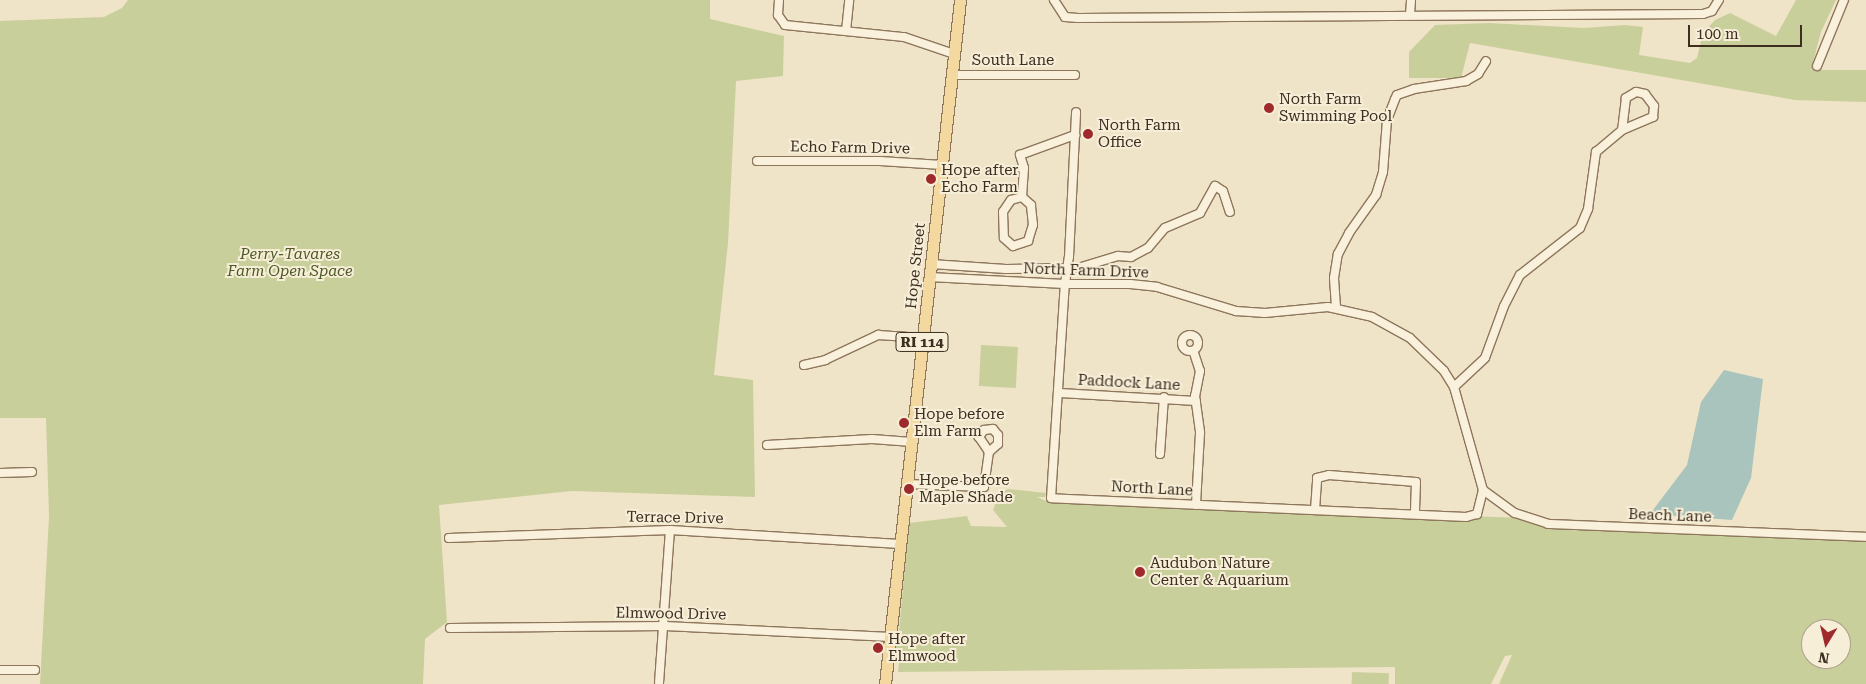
<!DOCTYPE html>
<html>
<head>
<meta charset="utf-8">
<style>
	body { margin:0 }
	#map { position:relative; width:1866px; height:684px; overflow:hidden; background:#f0e4c8; font-family:"Roboto Serif",serif }
	div>[style] { position:absolute }
	[style*='--x'] { left:calc(var(--x)*1px); top:calc(var(--y)*1px); width:calc(var(--w)*1px); rotate:calc(var(--a)*1deg) }
	.green>* { inset:0; background:#c9cf9b; transform-origin:0 0 }
	.water>* { inset:0; background:#a9c4bc }
	.roads { filter:drop-shadow(1px 0 #8d765c) drop-shadow(-1px 0 #8d765c) drop-shadow(0 1px #8d765c) drop-shadow(0 -1px #8d765c) }
	.street>* { height:8px; margin:-4px; padding:0 4px; transform-origin:4px; border-radius:4px; background:#faf1dc }
	.street>.ring { margin:-4px; padding:0; box-sizing:content-box; background:none; border:8px solid #faf1dc; border-radius:50% }
	.primary>* { height:11px; margin:-5.5px; padding:0 5.5px; transform-origin:5.5px; border-radius:5.5px; background:#f3d9a0 }
	.dots>* { width:14px; height:14px; translate:-50% -50%; box-sizing:border-box; border:2px solid #f7eed8; border-radius:50% }
	span { translate:-50% -50%; white-space:nowrap; text-align:center; line-height:1.15; -webkit-text-stroke:4px #f7eed8; paint-order:stroke }
	.shield-label span { padding:1px 4px; background:#f7eed8; border:1px solid; border-radius:4px; -webkit-text-stroke-width:0 }
	.shield-label { font-size:14px; color:#3d2e20; font-weight:700 }
	.street-label { font-size:15px; color:#3d2e20 }
	.poi-label { font-size:15px; color:#3d2e20 }
	.left { translate:0 -50%; text-align:left }
	.park-label { font-size:15px; color:#4d5a26; font-style:italic }
	.north { position:absolute; left:1801px; top:619px; width:50px; height:50px; box-sizing:border-box; background:#f7eed8; border:1px solid #ada18e; border-radius:50%; rotate:189deg; font-size:14px; font-weight:700; line-height:20px; text-align:center; color:#3d2e20 }
	.north::after { content:''; display:block; margin:auto; width:18px; height:22px; background:#9e2a2b; clip-path:polygon(50% 0,100% 100%,50% 72%,0 100%) }
	.scale { position:absolute; left:1688px; top:25px; width:114px; height:22px; box-sizing:border-box; border:2px solid #3d2e20; border-top:0; padding-left:6px; font-size:15px; line-height:18px; white-space:nowrap; color:#3d2e20; -webkit-text-stroke:4px #f7eed8; paint-order:stroke }
</style>
</head>
<body>
<div id="map">
	<div class="green">
		<i style="clip-path:polygon(128px 0,710px 0,710px 19px,784px 36px,783px 76px,736px 81px,728px 243px,714px 375px,753px 380px,755px 497px,572px 491px,439px 505px,447px 622px,425px 639px,423px 684px,40px 684px,49px 516px,46px 418px,0 418px,0 21px,104px 17px,122px 8px)"></i>
		<i style="clip-path:polygon(1796px 0,1836px 0,1821px 32px,1811px 70px,1866px 70px,1866px 102px,1795px 100px,1470px 43px,1461px 78px,1409px 78px,1409px 52px,1435px 25px,1489px 23px,1584px 28px,1625px 25px,1643px 27px,1639px 55px,1690px 63px,1697px 58px,1703px 33px,1715px 20px,1730px 13px,1776px 36px)"></i>
		<i style="left:981px;top:345px;width:37px;height:41px;rotate:3deg"></i>
		<i style="clip-path:polygon(evenodd,1008px 489px,1046px 493px,1045px 497px,1037px 497px,1048px 502px,1585px 520px,1572px 530px,1578px 531px,1582px 524px,1866px 541px,1866px 684px,1499px 684px,1512px 655px,1505px 656px,1491px 684px,1395px 684px,1395px 667px,898px 672px,899px 662px,894px 652px,896px 642px,901px 640px,902px 632px,899px 630px,909px 523px,967px 516px,971px 526px,1007px 527px,993px 510px,999px 494px,1008px 489px,1811px 629px,1841px 629px,1841px 659px,1811px 659px,1811px 629px)"></i>
		<i style="left:1352px;top:672px;width:37px;height:12px;rotate:2deg"></i>
	</div>
	<div class="water">
		<i style="clip-path:polygon(1724px 370px,1763px 379px,1751px 478px,1732px 520px,1650px 514px,1687px 465px,1701px 402px)"></i>
	</div>
	<div class="roads">
		<div class="street">
			<i style="--x:779;--y:0;--w:15;--a:94"></i>
			<i style="--x:778;--y:15;--w:12;--a:55"></i>
			<i style="--x:785;--y:25;--w:120;--a:5.8"></i>
			<i style="--x:904;--y:37;--w:53;--a:18.8"></i>
			<i style="--x:1054;--y:0;--w:20;--a:57"></i>
			<i style="--x:1065;--y:17;--w:13;--a:4"></i>
			<i style="--x:1078;--y:18;--w:625;--a:-0.37"></i>
			<i style="--x:1703;--y:14;--w:9;--a:-18"></i>
			<i style="--x:1712;--y:11;--w:13;--a:-58"></i>
			<i style="--x:1410;--y:15;--w:15;--a:-86"></i>
			<i style="--x:846;--y:31;--w:31;--a:-84"></i>
			<i style="--x:1817;--y:66;--w:71;--a:-67.8"></i>
			<i style="--x:951;--y:75;--w:124;--a:0"></i>
			<i style="--x:757;--y:161;--w:123;--a:0"></i>
			<i style="--x:880;--y:161;--w:62;--a:3.7"></i>
			<i style="--x:1022;--y:197;--w:11;--a:165"></i>
			<i style="--x:1011;--y:200;--w:14;--a:124"></i>
			<i style="--x:1003;--y:212;--w:26;--a:88"></i>
			<i style="--x:1004;--y:238;--w:12;--a:42"></i>
			<i style="--x:1013;--y:246;--w:16;--a:-18"></i>
			<i style="--x:1028;--y:241;--w:17;--a:-73"></i>
			<i style="--x:1033;--y:225;--w:20;--a:-96"></i>
			<i style="--x:1031;--y:205;--w:12;--a:-138"></i>
			<i style="--x:1022;--y:197;--w:29;--a:-86"></i>
			<i style="--x:1024;--y:168;--w:14;--a:-107"></i>
			<i style="--x:1020;--y:155;--w:59;--a:-20"></i>
			<i style="--x:931;--y:264;--w:75;--a:3.8"></i>
			<i style="--x:1006;--y:269;--w:72;--a:-0.8"></i>
			<i style="--x:1078;--y:268;--w:42;--a:-16.7"></i>
			<i style="--x:1118;--y:256;--w:13;--a:4"></i>
			<i style="--x:1131;--y:257;--w:19;--a:-28"></i>
			<i style="--x:1148;--y:248;--w:26;--a:-50"></i>
			<i style="--x:1165;--y:228;--w:38;--a:-23"></i>
			<i style="--x:1200;--y:213;--w:31;--a:-61"></i>
			<i style="--x:1215;--y:186;--w:9;--a:32"></i>
			<i style="--x:1223;--y:191;--w:22;--a:72"></i>
			<i style="--x:929;--y:277;--w:136;--a:2.9"></i>
			<i style="--x:1065;--y:284;--w:65;--a:0"></i>
			<i style="--x:1130;--y:284;--w:27;--a:6"></i>
			<i style="--x:1157;--y:287;--w:83;--a:16.9"></i>
			<i style="--x:1236;--y:311;--w:29;--a:4"></i>
			<i style="--x:1265;--y:313;--w:63;--a:-5.4"></i>
			<i style="--x:1328;--y:307;--w:45;--a:12.8"></i>
			<i style="--x:1372;--y:317;--w:43;--a:28.9"></i>
			<i style="--x:1410;--y:338;--w:47;--a:44.1"></i>
			<i style="--x:1444;--y:371;--w:19;--a:58"></i>
			<i style="--x:1454;--y:387;--w:107;--a:74.3"></i>
			<i style="--x:1483;--y:490;--w:25;--a:104"></i>
			<i style="--x:1477;--y:514;--w:11;--a:165"></i>
			<i style="--x:1466;--y:517;--w:415;--a:-177.4"></i>
			<i style="--x:1051;--y:498;--w:214;--a:-86.3"></i>
			<i style="--x:1065;--y:284;--w:27;--a:-82"></i>
			<i style="--x:1069;--y:257;--w:145;--a:-87.2"></i>
			<i style="--x:1336;--y:307;--w:29;--a:-94"></i>
			<i style="--x:1334;--y:278;--w:24;--a:-81"></i>
			<i style="--x:1338;--y:254;--w:24;--a:-62"></i>
			<i style="--x:1349;--y:233;--w:47;--a:-54.6"></i>
			<i style="--x:1376;--y:195;--w:24;--a:-73"></i>
			<i style="--x:1383;--y:172;--w:52;--a:-85.6"></i>
			<i style="--x:1387;--y:120;--w:22;--a:-69"></i>
			<i style="--x:1395;--y:99;--w:4;--a:-63"></i>
			<i style="--x:1397;--y:95;--w:18;--a:-19"></i>
			<i style="--x:1414;--y:89;--w:53;--a:-8.7"></i>
			<i style="--x:1466;--y:81;--w:14;--a:-30"></i>
			<i style="--x:1478;--y:74;--w:15;--a:-58"></i>
			<i class="ring" style="left:1182px;top:335px;width:8px;height:8px"></i>
			<i style="--x:1194;--y:353;--w:19;--a:72"></i>
			<i style="--x:1200;--y:371;--w:25;--a:101"></i>
			<i style="--x:1195;--y:396;--w:37;--a:82"></i>
			<i style="--x:1200;--y:433;--w:72;--a:93.2"></i>
			<i style="--x:804;--y:365;--w:22;--a:-13"></i>
			<i style="--x:825;--y:360;--w:59;--a:-25.3"></i>
			<i style="--x:878;--y:335;--w:45;--a:3.8"></i>
			<i style="--x:1454;--y:387;--w:42;--a:-43.1"></i>
			<i style="--x:1485;--y:358;--w:55;--a:-69.9"></i>
			<i style="--x:1504;--y:306;--w:35;--a:-63"></i>
			<i style="--x:1520;--y:275;--w:76;--a:-38.1"></i>
			<i style="--x:1580;--y:228;--w:21;--a:-67"></i>
			<i style="--x:1588;--y:209;--w:58;--a:-82"></i>
			<i style="--x:1596;--y:152;--w:34;--a:-40"></i>
			<i style="--x:1622;--y:130;--w:34;--a:-23"></i>
			<i style="--x:1653;--y:117;--w:11;--a:-85"></i>
			<i style="--x:1654;--y:106;--w:15;--a:-127"></i>
			<i style="--x:1645;--y:94;--w:9;--a:-167"></i>
			<i style="--x:1636;--y:92;--w:12;--a:149"></i>
			<i style="--x:1626;--y:98;--w:32;--a:97"></i>
			<i style="--x:1060;--y:393;--w:136;--a:3.4"></i>
			<i style="--x:767;--y:445;--w:105;--a:-3.3"></i>
			<i style="--x:872;--y:439;--w:40;--a:4.3"></i>
			<i style="--x:1160;--y:454;--w:57;--a:-86"></i>
			<i style="--x:0;--y:473;--w:32;--a:-2"></i>
			<i style="--x:907;--y:484;--w:77;--a:2.2"></i>
			<i style="--x:984;--y:487;--w:35;--a:-82"></i>
			<i style="--x:989;--y:452;--w:12;--a:-42"></i>
			<i style="--x:998;--y:444;--w:9;--a:-90"></i>
			<i style="--x:998;--y:435;--w:8;--a:-130"></i>
			<i style="--x:993;--y:429;--w:9;--a:174"></i>
			<i style="--x:984;--y:430;--w:9;--a:126"></i>
			<i style="--x:979;--y:437;--w:18;--a:56"></i>
			<i style="--x:1483;--y:490;--w:39;--a:36"></i>
			<i style="--x:1515;--y:513;--w:35;--a:18"></i>
			<i style="--x:1548;--y:524;--w:318;--a:2.3"></i>
			<i style="--x:1315;--y:510;--w:32;--a:-86"></i>
			<i style="--x:1317;--y:478;--w:12;--a:-14"></i>
			<i style="--x:1329;--y:475;--w:87;--a:4.6"></i>
			<i style="--x:1416;--y:482;--w:32;--a:92"></i>
			<i style="--x:449;--y:538;--w:221;--a:-2.1"></i>
			<i style="--x:670;--y:530;--w:230;--a:3.5"></i>
			<i style="--x:450;--y:628;--w:215;--a:-0.5"></i>
			<i style="--x:665;--y:626;--w:226;--a:2.8"></i>
			<i style="--x:0;--y:670;--w:35;--a:0"></i>
			<i style="--x:659;--y:683;--w:153;--a:-85.9"></i>
		</div>
		<div class="primary">
			<i style="--x:885;--y:684;--w:688;--a:-83.74"></i>
		</div>
	</div>
	<div class="dots">
		<i style="left:1269px;top:108px;background:#9e2a2b"></i>
		<i style="left:1088px;top:134px;background:#9e2a2b"></i>
		<i style="left:931px;top:179px;background:#9e2a2b"></i>
		<i style="left:904px;top:423px;background:#9e2a2b"></i>
		<i style="left:909px;top:489px;background:#9e2a2b"></i>
		<i style="left:1140px;top:572px;background:#9e2a2b"></i>
		<i style="left:878px;top:648px;background:#9e2a2b"></i>
	</div>
	<div class="shield-label">
		<span style="left:922px;top:342px">RI 114</span>
	</div>
	<div class="street-label">
		<span style="left:1013px;top:61px">South Lane</span>
		<span style="left:850px;top:148px;rotate:1deg">Echo Farm Drive</span>
		<span style="left:916px;top:266px;rotate:-84deg">Hope Street</span>
		<span style="left:1086px;top:271px;rotate:2deg">North Farm Drive</span>
		<span style="left:1129px;top:383px;rotate:3deg">Paddock Lane</span>
		<span style="left:1152px;top:489px;rotate:3deg">North Lane</span>
		<span style="left:1670px;top:516px;rotate:2deg">Beach Lane</span>
		<span style="left:675px;top:518px;rotate:1deg">Terrace Drive</span>
		<span style="left:671px;top:614px;rotate:1deg">Elmwood Drive</span>
	</div>
	<div class="poi-label">
		<span class="left" style="left:1279px;top:108px">North Farm<br>Swimming Pool</span>
		<span class="left" style="left:1098px;top:134px">North Farm<br>Office</span>
		<span class="left" style="left:941px;top:179px">Hope after<br>Echo Farm</span>
		<span class="left" style="left:914px;top:423px">Hope before<br>Elm Farm</span>
		<span class="left" style="left:919px;top:489px">Hope before<br>Maple Shade</span>
		<span class="left" style="left:1150px;top:572px">Audubon Nature<br>Center &amp; Aquarium</span>
		<span class="left" style="left:888px;top:648px">Hope after<br>Elmwood</span>
	</div>
	<div class="park-label">
		<span style="left:290px;top:263px">Perry-Tavares<br>Farm Open Space</span>
	</div>
	<div class="north">N</div>
	<div class="scale">100 m</div>
</div>
</body>
</html>
